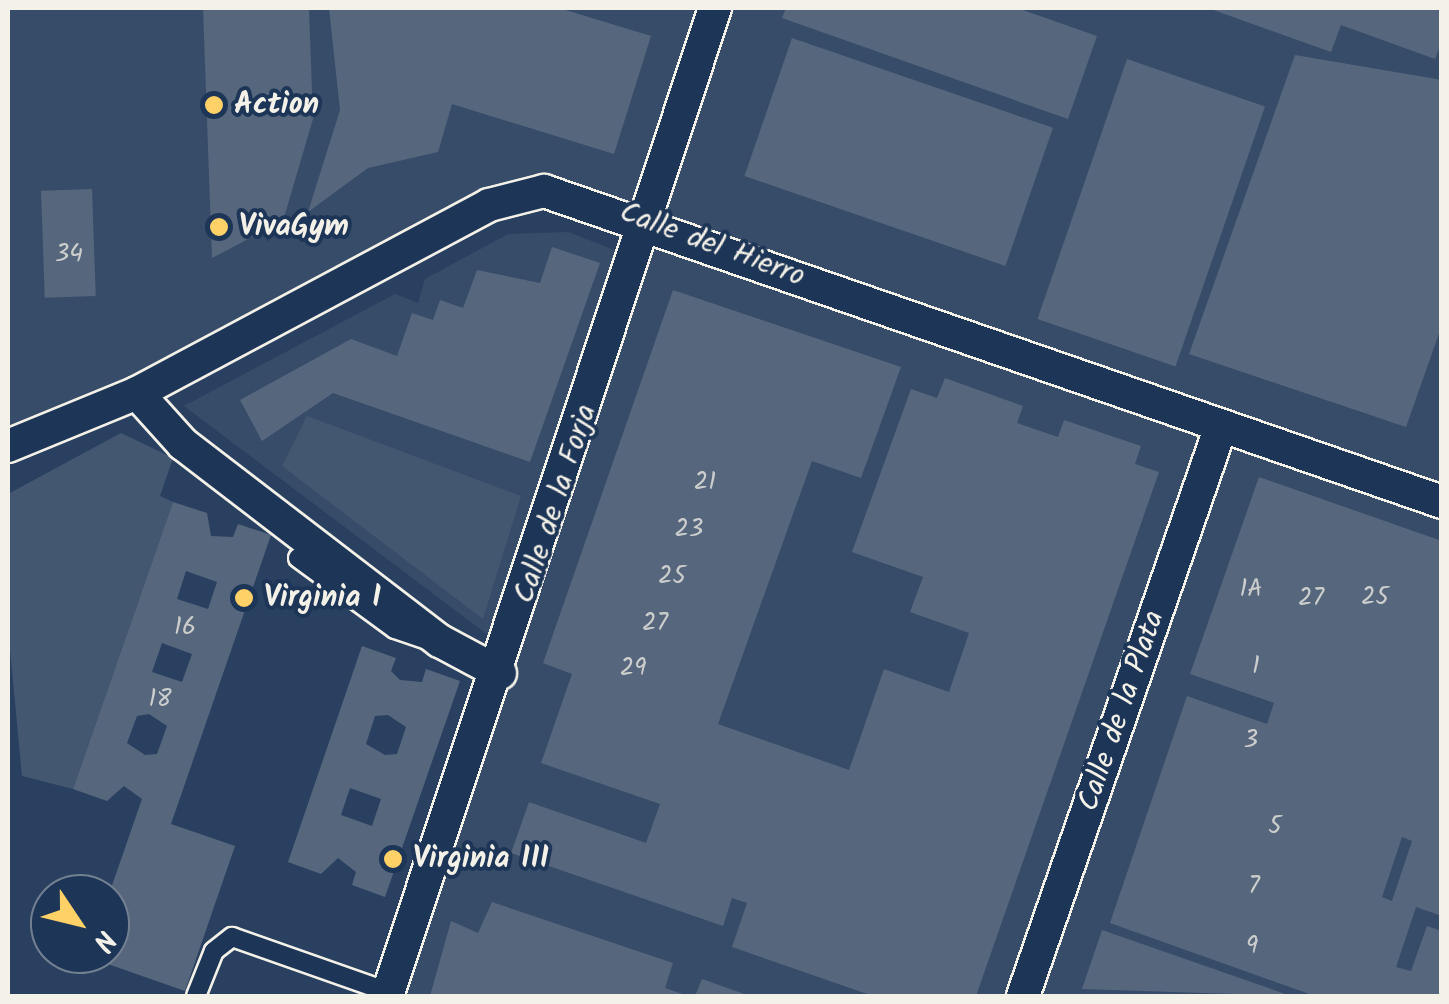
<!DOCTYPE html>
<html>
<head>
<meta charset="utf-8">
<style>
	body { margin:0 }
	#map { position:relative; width:1449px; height:1004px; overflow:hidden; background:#2a4060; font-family:Kalam,sans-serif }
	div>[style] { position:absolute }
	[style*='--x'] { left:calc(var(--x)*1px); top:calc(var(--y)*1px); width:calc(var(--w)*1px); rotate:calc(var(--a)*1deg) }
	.built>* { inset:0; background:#374c69 }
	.green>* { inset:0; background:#445771 }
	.building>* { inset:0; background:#56677d; transform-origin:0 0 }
	.roads { filter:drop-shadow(2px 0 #f4f1e8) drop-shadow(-2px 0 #f4f1e8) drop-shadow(0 2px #f4f1e8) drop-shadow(0 -2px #f4f1e8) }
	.service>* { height:18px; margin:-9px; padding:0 9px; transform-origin:9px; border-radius:9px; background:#1d3557 }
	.minor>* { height:32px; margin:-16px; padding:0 16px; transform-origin:16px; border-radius:16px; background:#1d3557 }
	.dots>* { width:28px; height:28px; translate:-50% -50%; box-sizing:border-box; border:5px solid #1d3557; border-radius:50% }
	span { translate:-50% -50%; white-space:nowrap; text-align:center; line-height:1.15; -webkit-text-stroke:8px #1d3557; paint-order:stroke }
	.number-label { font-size:25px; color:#cccecd }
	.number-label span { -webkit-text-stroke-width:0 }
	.poi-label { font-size:30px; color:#f4f1e8; font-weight:700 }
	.left { translate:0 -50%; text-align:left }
	.street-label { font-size:30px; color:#f4f1e8 }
	.frame { position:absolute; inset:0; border:10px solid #f4f1e8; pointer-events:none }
	.north { position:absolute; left:30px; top:874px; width:100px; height:100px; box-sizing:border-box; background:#1d3557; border:2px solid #738091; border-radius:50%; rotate:125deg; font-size:28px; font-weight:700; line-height:40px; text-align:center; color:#f4f1e8 }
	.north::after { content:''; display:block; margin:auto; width:35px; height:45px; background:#ffd166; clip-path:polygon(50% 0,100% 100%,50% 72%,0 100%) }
</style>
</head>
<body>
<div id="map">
	<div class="built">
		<i style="clip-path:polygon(8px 8px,1441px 8px,1441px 996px,387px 996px,648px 222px,544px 191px,8px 446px)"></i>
		<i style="clip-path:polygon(568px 232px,615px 250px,619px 263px,488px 635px,184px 406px,395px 294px,418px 303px,425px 279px,508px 234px)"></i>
	</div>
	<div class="green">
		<i style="clip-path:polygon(307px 416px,521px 496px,483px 619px,282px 466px)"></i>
		<i style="clip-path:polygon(121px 433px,173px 458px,160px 496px,173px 502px,73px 789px,22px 776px,8px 629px,8px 494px)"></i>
	</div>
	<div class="building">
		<i style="clip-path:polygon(203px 8px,309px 8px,313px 119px,283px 221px,212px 258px)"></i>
		<i style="clip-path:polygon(329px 8px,559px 8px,651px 36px,614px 154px,452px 104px,438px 152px,368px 168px,308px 212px,340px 110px)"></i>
		<i style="clip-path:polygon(786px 8px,1017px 8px,1097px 36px,1068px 119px,782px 18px)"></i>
		<i style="clip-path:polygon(1208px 8px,1442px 8px,1442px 41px,1435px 59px,1341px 25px,1331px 52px)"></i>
		<i style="left:792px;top:38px;width:276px;height:146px;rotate:19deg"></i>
		<i style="clip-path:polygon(1295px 55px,1442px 80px,1442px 325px,1406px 427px,1189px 354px)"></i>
		<i style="left:1127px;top:59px;width:146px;height:275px;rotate:19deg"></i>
		<i style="left:92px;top:189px;width:107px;height:51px;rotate:88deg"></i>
		<i style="clip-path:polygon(552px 247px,600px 263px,530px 462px,333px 393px,262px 441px,240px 400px,351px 339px,397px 356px,412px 313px,433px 320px,440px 300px,463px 308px,477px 270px,540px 283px)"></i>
		<i style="clip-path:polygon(673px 290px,901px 367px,861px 478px,812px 461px,718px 724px,849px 770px,884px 669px,949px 692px,969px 633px,910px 612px,923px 577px,852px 552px,911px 389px,937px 398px,945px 378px,1023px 406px,1017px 423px,1058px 437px,1064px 420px,1141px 446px,1135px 464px,1159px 472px,976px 996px,873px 996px,732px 947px,747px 903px,732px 898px,723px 926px,511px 853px,529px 802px,646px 843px,660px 804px,541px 763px,572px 674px,543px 663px)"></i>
		<i style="clip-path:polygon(evenodd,1259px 477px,1442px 541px,1442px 916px,1416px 907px,1396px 967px,1411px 971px,1427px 926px,1442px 931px,1442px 996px,1315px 996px,1110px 923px,1187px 696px,1267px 724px,1274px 703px,1190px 674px,1259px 477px,1402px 837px,1412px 841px,1392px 901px,1382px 897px,1402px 837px)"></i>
		<i style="clip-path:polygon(evenodd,173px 502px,207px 513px,211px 536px,233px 537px,238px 524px,271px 535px,171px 824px,235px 846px,185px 991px,82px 955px,110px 954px,109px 894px,142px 799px,124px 786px,107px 801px,73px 789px,173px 502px,186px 571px,217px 582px,208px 609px,177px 599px,186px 571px,173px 502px,162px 643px,192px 654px,182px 682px,152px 672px,162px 643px,173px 502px,149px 714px,167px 726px,157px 754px,145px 755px,127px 743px,137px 716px,149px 714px)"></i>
		<i style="clip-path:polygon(evenodd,362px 646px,396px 658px,391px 671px,400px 680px,422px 682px,426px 669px,460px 681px,385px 897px,352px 885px,356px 872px,338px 858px,321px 874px,288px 862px,362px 646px,388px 715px,406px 727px,397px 754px,385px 755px,366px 744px,375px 716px,388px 715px,362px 646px,350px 788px,381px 799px,372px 826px,341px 815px,350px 788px)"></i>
		<i style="clip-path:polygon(492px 902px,673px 963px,665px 988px,688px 996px,430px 996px,451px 921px,478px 933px)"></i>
		<i style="clip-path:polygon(1102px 930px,1291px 996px,1082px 989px)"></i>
		<i style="clip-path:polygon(702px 979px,750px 996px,695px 996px)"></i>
	</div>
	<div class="roads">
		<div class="service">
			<i style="--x:298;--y:558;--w:120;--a:36.2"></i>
			<i style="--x:395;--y:629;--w:31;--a:19"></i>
			<i style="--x:196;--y:996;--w:48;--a:-68.2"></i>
			<i style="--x:214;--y:951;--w:23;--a:-38"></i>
			<i style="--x:232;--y:937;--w:165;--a:19.4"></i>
		</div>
		<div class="minor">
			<i style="--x:137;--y:393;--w:69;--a:48"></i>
			<i style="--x:183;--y:444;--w:324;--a:37.5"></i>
			<i style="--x:440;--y:641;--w:68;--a:28.1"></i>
			<i style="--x:8;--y:446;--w:139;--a:-22.3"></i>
			<i style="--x:137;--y:393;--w:399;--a:-28.1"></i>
			<i style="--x:489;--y:205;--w:57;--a:-14.3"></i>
			<i style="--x:544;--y:191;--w:950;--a:19.1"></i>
			<i style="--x:387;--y:996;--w:1041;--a:-71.63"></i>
			<i style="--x:1023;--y:996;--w:603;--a:-70.84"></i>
		</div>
	</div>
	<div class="dots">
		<i style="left:214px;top:105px;background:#ffd166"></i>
		<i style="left:219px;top:227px;background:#ffd166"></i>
		<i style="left:244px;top:598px;background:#ffd166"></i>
		<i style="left:393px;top:859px;background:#ffd166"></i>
	</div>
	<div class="number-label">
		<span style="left:69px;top:254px">34</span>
		<span style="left:705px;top:482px">21</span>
		<span style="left:689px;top:529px">23</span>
		<span style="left:672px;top:576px">25</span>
		<span style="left:1251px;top:589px">1A</span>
		<span style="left:1375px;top:597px">25</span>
		<span style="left:1311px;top:598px">27</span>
		<span style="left:655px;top:623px">27</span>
		<span style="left:185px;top:627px">16</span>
		<span style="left:1256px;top:666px">1</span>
		<span style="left:633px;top:668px">29</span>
		<span style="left:160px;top:699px">18</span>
		<span style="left:1251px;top:740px">3</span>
		<span style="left:1275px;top:826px">5</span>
		<span style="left:1254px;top:886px">7</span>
		<span style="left:1252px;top:946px">9</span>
	</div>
	<div class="poi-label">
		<span class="left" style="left:234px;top:105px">Action</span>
		<span class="left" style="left:239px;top:227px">VivaGym</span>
		<span class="left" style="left:264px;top:598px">Virginia I</span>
		<span class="left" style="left:413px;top:859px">Virginia III</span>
	</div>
	<div class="street-label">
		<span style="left:712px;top:245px;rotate:20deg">Calle del Hierro</span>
		<span style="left:556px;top:504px;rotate:-72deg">Calle de la Forja</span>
		<span style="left:1122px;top:711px;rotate:-71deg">Calle de la Plata</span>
	</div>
	<div class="frame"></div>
	<div class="north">N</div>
</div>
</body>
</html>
